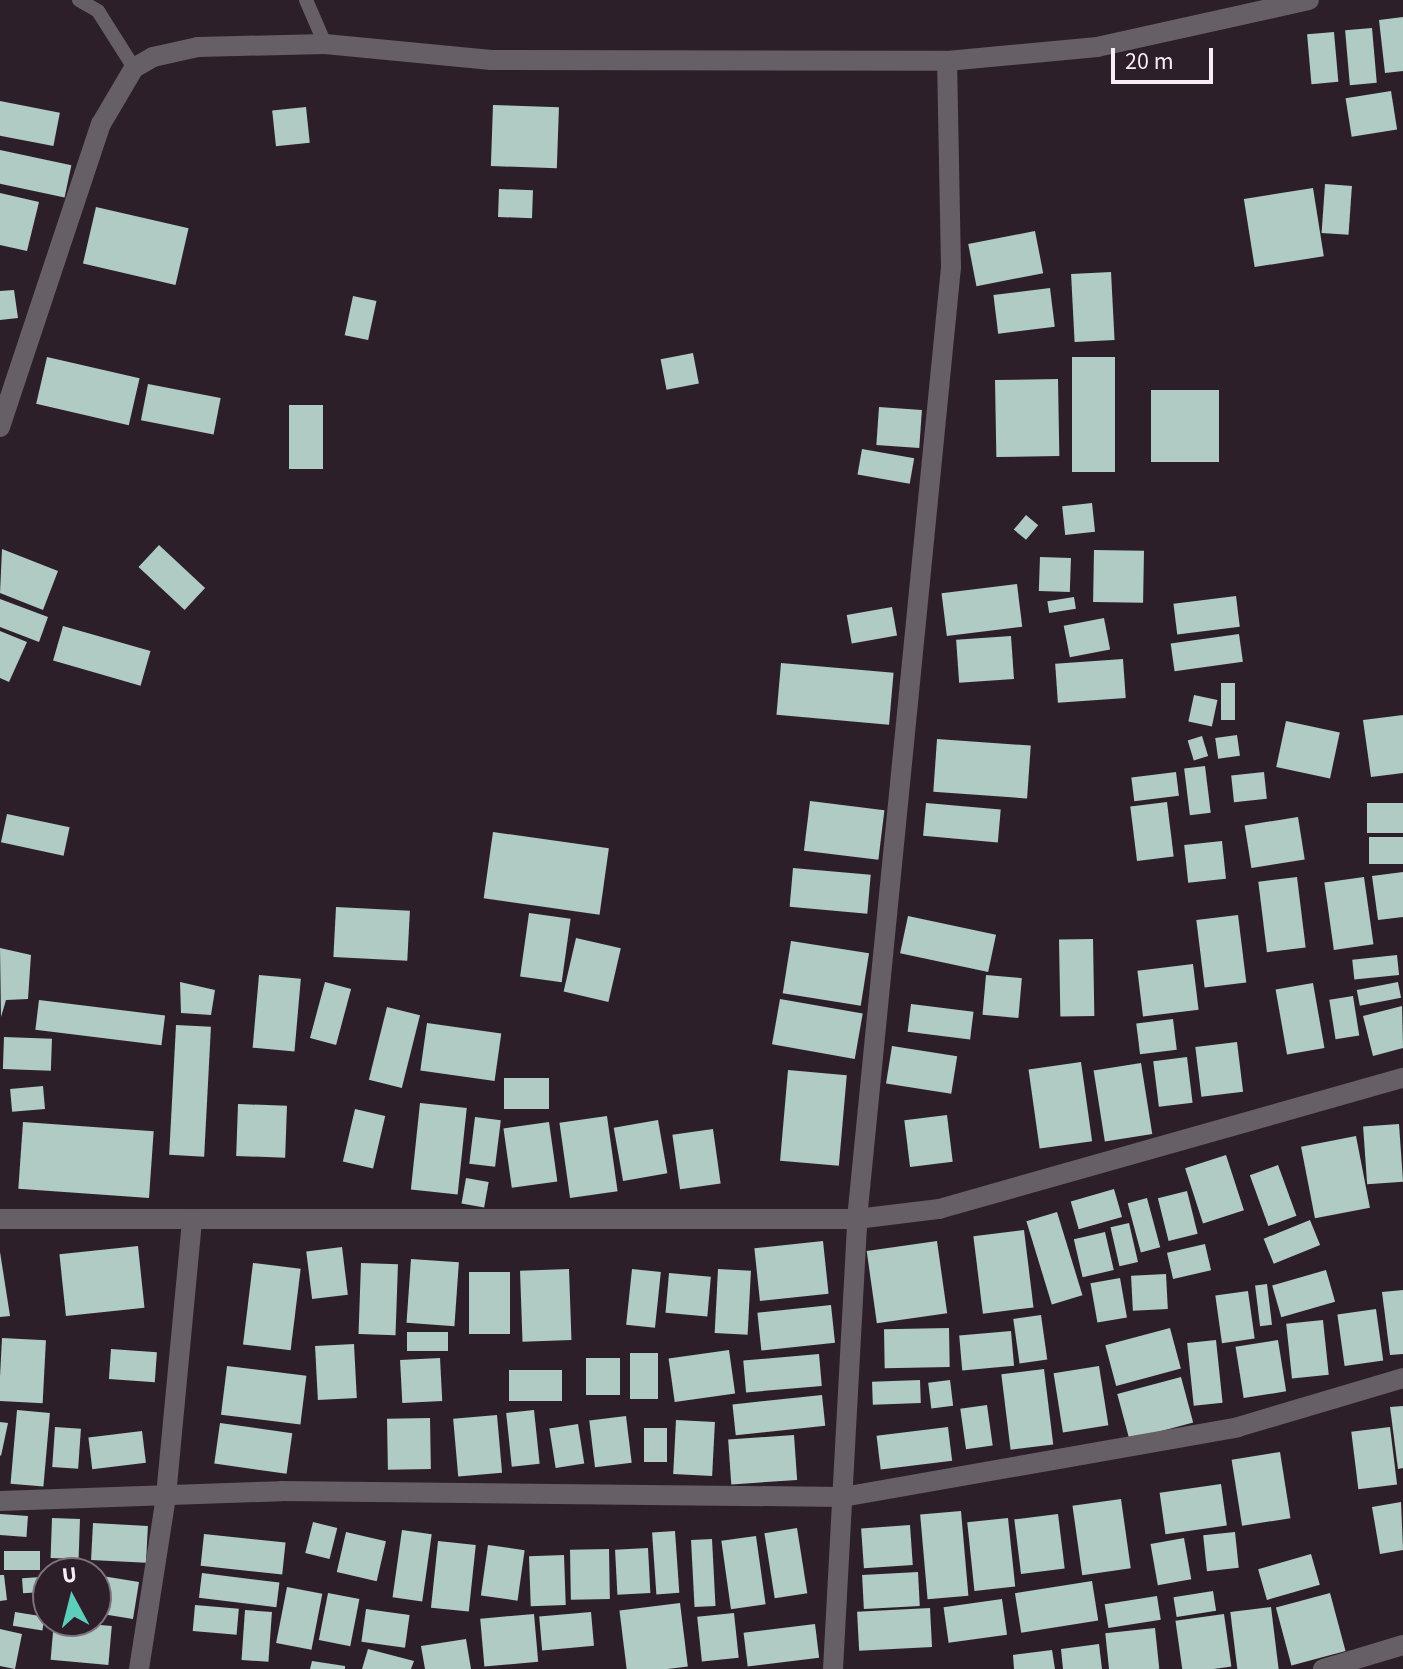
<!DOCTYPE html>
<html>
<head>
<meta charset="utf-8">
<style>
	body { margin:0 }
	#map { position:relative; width:1403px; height:1669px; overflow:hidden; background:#2c1f2a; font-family:"Source Sans 3",sans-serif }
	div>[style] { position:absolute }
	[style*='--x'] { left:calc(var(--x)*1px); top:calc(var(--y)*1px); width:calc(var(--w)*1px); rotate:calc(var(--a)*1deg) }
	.building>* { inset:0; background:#b0cac4; transform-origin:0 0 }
	.service>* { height:14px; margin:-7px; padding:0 7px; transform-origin:7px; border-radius:7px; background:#665f65 }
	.minor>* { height:20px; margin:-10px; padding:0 10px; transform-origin:10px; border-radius:10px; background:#665f65 }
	span { translate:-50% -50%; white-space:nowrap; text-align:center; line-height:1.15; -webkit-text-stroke:8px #2c1f2a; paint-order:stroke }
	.north { position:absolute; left:32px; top:1557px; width:80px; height:80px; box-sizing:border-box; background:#2c1f2a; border:2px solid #7d717b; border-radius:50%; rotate:353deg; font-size:22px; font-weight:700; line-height:32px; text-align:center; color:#f7edf5 }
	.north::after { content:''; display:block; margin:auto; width:28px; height:36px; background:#5cceba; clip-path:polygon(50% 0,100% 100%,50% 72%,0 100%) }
	.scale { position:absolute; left:1111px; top:48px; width:102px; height:36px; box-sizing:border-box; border:4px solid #f7edf5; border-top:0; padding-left:10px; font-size:24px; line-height:28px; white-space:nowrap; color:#f7edf5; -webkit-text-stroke:6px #2c1f2a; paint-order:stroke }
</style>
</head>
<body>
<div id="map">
	<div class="building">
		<i style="clip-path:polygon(1403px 17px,1403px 71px,1385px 73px,1379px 20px)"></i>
		<i style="left:1372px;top:28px;width:55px;height:27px;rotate:85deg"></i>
		<i style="left:1334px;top:32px;width:50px;height:27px;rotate:85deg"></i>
		<i style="left:1391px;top:91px;width:39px;height:46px;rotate:81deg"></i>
		<i style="left:0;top:101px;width:61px;height:34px;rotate:11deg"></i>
		<i style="left:493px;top:105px;width:66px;height:61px;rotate:2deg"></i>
		<i style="left:306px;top:107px;width:36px;height:34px;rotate:84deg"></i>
		<i style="left:0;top:150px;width:73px;height:33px;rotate:12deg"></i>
		<i style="left:1325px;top:184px;width:27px;height:49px;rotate:4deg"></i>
		<i style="left:1313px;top:188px;width:69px;height:70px;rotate:81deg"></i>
		<i style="left:499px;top:189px;width:34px;height:28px;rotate:2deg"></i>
		<i style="clip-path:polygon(0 193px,39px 202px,27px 251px,0 245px)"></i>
		<i style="left:96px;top:207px;width:95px;height:58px;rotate:13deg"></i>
		<i style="left:1035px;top:231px;width:43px;height:68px;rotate:79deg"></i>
		<i style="left:1111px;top:272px;width:68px;height:40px;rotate:87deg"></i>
		<i style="left:1050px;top:288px;width:39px;height:57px;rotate:83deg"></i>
		<i style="clip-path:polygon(14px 290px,18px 318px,0 320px,0 291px)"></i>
		<i style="left:353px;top:296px;width:24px;height:40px;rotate:12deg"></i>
		<i style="left:693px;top:353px;width:31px;height:33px;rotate:79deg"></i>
		<i style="left:47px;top:357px;width:95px;height:48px;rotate:13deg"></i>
		<i style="left:1072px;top:357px;width:43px;height:115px"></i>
		<i style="left:1058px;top:379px;width:77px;height:63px;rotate:89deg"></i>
		<i style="left:148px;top:384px;width:74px;height:37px;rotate:11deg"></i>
		<i style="left:1151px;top:390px;width:68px;height:72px"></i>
		<i style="left:289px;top:405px;width:34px;height:64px"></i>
		<i style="left:879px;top:407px;width:43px;height:38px;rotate:4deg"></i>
		<i style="left:862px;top:449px;width:53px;height:26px;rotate:10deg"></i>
		<i style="left:1092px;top:503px;width:29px;height:30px;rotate:84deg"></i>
		<i style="left:1026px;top:515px;width:16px;height:19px;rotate:40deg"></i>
		<i style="left:159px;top:545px;width:63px;height:30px;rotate:43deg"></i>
		<i style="clip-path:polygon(2px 549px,58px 571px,43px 610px,0 593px)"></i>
		<i style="left:1094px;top:550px;width:50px;height:52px;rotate:1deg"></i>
		<i style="left:1040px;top:557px;width:31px;height:34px;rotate:2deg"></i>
		<i style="left:1017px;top:584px;width:43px;height:76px;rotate:83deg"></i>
		<i style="left:1236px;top:596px;width:31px;height:63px;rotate:83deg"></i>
		<i style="left:1074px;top:597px;width:12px;height:27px;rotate:81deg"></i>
		<i style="clip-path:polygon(0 599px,48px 617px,39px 642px,0 627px)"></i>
		<i style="left:892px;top:607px;width:29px;height:46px;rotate:80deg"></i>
		<i style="left:1104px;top:618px;width:32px;height:41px;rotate:79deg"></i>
		<i style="left:63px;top:626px;width:91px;height:36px;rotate:16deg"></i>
		<i style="clip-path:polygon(0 631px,27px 642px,9px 682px,0 678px)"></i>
		<i style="left:1239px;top:634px;width:28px;height:69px;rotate:82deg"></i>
		<i style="left:1011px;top:636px;width:43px;height:55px;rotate:86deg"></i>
		<i style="left:1123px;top:659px;width:39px;height:68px;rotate:86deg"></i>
		<i style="left:781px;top:663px;width:113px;height:52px;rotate:5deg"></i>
		<i style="left:1221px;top:683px;width:14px;height:37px"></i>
		<i style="left:1194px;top:695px;width:24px;height:27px;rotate:12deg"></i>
		<i style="clip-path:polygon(1403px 715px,1403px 773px,1371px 777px,1363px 720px)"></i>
		<i style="left:1286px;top:721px;width:55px;height:47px;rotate:12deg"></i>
		<i style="left:1237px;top:735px;width:21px;height:22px;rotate:82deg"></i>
		<i style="left:1202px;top:736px;width:21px;height:15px;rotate:73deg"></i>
		<i style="left:937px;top:739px;width:94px;height:53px;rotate:4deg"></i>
		<i style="left:1205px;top:766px;width:47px;height:21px;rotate:83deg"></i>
		<i style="left:1176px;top:772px;width:24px;height:45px;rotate:83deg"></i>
		<i style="left:1264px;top:772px;width:27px;height:33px;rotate:84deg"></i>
		<i style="left:810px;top:801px;width:75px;height:50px;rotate:7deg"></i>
		<i style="left:1167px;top:802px;width:55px;height:37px;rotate:83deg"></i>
		<i style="left:926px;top:803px;width:75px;height:33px;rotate:5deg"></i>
		<i style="left:1403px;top:803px;width:30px;height:36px;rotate:90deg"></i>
		<i style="left:7px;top:814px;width:64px;height:29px;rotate:12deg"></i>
		<i style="left:1298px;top:817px;width:43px;height:54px;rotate:81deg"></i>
		<i style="left:493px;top:832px;width:117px;height:67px;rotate:8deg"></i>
		<i style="left:1403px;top:837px;width:27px;height:34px;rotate:90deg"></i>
		<i style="left:1222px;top:841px;width:38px;height:38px;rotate:84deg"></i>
		<i style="left:793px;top:868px;width:78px;height:39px;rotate:5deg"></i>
		<i style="clip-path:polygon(1403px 872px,1403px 917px,1378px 920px,1372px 876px)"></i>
		<i style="left:1297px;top:877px;width:71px;height:39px;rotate:83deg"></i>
		<i style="left:1364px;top:877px;width:68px;height:40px;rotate:82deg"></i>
		<i style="left:336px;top:907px;width:74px;height:50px;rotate:3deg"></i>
		<i style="left:529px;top:913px;width:42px;height:64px;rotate:8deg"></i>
		<i style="left:1238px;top:915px;width:68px;height:42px;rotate:83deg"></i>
		<i style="left:908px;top:916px;width:90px;height:38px;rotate:12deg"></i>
		<i style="left:576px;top:938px;width:46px;height:55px;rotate:13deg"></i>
		<i style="left:1093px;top:939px;width:77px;height:34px;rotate:89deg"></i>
		<i style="left:791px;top:941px;width:79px;height:53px;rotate:9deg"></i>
		<i style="clip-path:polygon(0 948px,31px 955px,28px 999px,6px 1000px,1px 1017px)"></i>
		<i style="left:1397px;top:955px;width:20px;height:45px;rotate:84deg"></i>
		<i style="left:1193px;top:964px;width:46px;height:56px;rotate:83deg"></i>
		<i style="left:259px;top:975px;width:42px;height:73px;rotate:5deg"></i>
		<i style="left:986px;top:975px;width:36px;height:40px;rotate:5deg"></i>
		<i style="clip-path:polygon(180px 982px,215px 990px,211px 1015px,181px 1013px)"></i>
		<i style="left:325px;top:982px;width:27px;height:58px;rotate:15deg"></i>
		<i style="left:1398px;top:982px;width:16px;height:42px;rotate:79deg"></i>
		<i style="left:1313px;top:983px;width:66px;height:38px;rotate:80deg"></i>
		<i style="left:1353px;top:996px;width:40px;height:24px;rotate:81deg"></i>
		<i style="left:780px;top:999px;width:84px;height:46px;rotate:10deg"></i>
		<i style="left:39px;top:1000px;width:127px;height:30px;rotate:7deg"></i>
		<i style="left:911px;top:1004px;width:63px;height:28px;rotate:7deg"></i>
		<i style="clip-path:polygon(1402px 1006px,1403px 1048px,1373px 1056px,1363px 1016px)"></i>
		<i style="left:387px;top:1007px;width:34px;height:75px;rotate:14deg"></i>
		<i style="left:1173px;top:1019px;width:31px;height:37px;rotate:83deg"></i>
		<i style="left:427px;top:1023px;width:75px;height:48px;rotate:8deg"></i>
		<i style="left:176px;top:1025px;width:35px;height:130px;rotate:3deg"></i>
		<i style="left:4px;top:1037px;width:48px;height:32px;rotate:2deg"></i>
		<i style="left:1237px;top:1042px;width:50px;height:42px;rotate:83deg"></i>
		<i style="left:892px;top:1046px;width:66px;height:38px;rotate:9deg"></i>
		<i style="left:1187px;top:1057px;width:46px;height:34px;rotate:83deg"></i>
		<i style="left:1081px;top:1062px;width:80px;height:53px;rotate:82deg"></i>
		<i style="left:1141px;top:1063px;width:72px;height:48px;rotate:81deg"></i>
		<i style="left:788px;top:1070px;width:59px;height:91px;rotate:5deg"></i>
		<i style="left:549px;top:1078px;width:31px;height:45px;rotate:90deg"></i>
		<i style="left:43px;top:1086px;width:23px;height:33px;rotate:85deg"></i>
		<i style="left:420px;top:1103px;width:47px;height:87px;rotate:6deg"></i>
		<i style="left:238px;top:1104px;width:49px;height:52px;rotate:2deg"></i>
		<i style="left:355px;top:1109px;width:31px;height:54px;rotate:13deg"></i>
		<i style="left:947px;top:1115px;width:47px;height:43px;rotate:83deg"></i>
		<i style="left:607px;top:1116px;width:76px;height:48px;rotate:82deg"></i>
		<i style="left:475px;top:1117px;width:26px;height:47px;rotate:7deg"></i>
		<i style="left:658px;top:1120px;width:54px;height:45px;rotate:80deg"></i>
		<i style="left:23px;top:1122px;width:131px;height:67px;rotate:4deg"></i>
		<i style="left:549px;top:1122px;width:60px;height:46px;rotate:82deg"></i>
		<i style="left:1399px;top:1124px;width:58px;height:36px;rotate:86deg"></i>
		<i style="left:713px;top:1129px;width:55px;height:41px;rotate:82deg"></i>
		<i style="left:1356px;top:1136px;width:73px;height:56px;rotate:79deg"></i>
		<i style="left:1226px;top:1155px;width:58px;height:43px;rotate:72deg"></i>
		<i style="left:1278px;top:1165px;width:54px;height:30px;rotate:70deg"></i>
		<i style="left:466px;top:1178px;width:23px;height:26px;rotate:10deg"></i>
		<i style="left:1114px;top:1189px;width:29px;height:45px;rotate:74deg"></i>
		<i style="left:1187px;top:1191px;width:44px;height:30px;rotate:76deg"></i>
		<i style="left:1147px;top:1198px;width:51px;height:20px;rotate:75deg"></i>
		<i style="left:1057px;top:1212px;width:87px;height:32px;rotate:73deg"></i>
		<i style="left:1310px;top:1220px;width:27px;height:50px;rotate:68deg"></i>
		<i style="left:1129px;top:1223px;width:40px;height:19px;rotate:77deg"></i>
		<i style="left:1024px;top:1230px;width:78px;height:51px;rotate:83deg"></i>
		<i style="left:1105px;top:1232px;width:39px;height:32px;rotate:77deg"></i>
		<i style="left:823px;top:1241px;width:53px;height:69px;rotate:84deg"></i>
		<i style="left:937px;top:1241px;width:73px;height:71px;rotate:82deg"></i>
		<i style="left:1205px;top:1244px;width:27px;height:39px;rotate:77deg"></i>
		<i style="left:138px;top:1246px;width:62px;height:79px;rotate:84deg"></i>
		<i style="left:342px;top:1247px;width:48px;height:36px;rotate:83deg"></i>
		<i style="clip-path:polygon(0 1252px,10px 1316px,0 1317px)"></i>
		<i style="left:411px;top:1259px;width:48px;height:64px;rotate:4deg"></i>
		<i style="left:253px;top:1263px;width:48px;height:82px;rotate:7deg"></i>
		<i style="left:361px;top:1263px;width:37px;height:71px;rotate:2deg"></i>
		<i style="left:569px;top:1269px;width:71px;height:49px;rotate:88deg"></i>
		<i style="left:632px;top:1269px;width:29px;height:56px;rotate:6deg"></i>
		<i style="left:718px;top:1269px;width:33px;height:64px;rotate:3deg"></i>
		<i style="left:1326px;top:1270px;width:33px;height:56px;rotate:74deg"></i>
		<i style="left:469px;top:1272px;width:41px;height:62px"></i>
		<i style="left:669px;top:1273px;width:42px;height:40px;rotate:5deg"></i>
		<i style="left:1166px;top:1274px;width:35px;height:35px;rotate:87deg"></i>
		<i style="left:1120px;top:1278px;width:40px;height:30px;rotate:80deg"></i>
		<i style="left:1267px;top:1284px;width:41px;height:12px;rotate:83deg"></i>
		<i style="clip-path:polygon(1403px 1290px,1403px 1354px,1390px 1355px,1382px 1292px)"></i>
		<i style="left:1248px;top:1291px;width:48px;height:33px;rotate:82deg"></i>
		<i style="left:831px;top:1305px;width:38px;height:74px;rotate:84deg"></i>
		<i style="left:1376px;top:1309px;width:52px;height:39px;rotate:82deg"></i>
		<i style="left:1041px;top:1315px;width:45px;height:28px;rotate:82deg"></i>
		<i style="left:1323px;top:1320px;width:55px;height:37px;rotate:84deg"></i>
		<i style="left:949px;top:1328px;width:39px;height:65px;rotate:89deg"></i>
		<i style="left:1170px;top:1328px;width:42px;height:67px;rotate:75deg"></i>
		<i style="left:1011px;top:1331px;width:35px;height:52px;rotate:85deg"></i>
		<i style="left:407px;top:1332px;width:41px;height:19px"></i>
		<i style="left:2px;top:1338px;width:44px;height:63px;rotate:3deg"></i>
		<i style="left:1216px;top:1340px;width:63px;height:29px;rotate:84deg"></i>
		<i style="left:1278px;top:1340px;width:52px;height:43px;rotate:81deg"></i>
		<i style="left:354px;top:1344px;width:54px;height:39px;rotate:87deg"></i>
		<i style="left:111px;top:1349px;width:46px;height:30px;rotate:4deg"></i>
		<i style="left:729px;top:1350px;width:44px;height:61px;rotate:82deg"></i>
		<i style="left:658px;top:1353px;width:46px;height:28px;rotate:90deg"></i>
		<i style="left:819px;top:1354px;width:32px;height:76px;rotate:85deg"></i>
		<i style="left:440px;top:1358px;width:43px;height:40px;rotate:87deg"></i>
		<i style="left:586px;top:1358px;width:34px;height:37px"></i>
		<i style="left:227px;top:1366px;width:80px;height:49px;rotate:7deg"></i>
		<i style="left:1099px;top:1366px;width:60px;height:46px;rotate:81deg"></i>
		<i style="left:1044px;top:1369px;width:76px;height:43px;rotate:83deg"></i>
		<i style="left:509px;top:1370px;width:53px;height:31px"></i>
		<i style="left:1181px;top:1377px;width:47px;height:66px;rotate:75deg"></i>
		<i style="left:920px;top:1380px;width:23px;height:48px;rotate:88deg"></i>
		<i style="left:950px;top:1380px;width:26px;height:22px;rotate:83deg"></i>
		<i style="left:822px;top:1395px;width:31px;height:90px;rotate:84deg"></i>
		<i style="left:987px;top:1405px;width:41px;height:27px;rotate:82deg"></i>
		<i style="clip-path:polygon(1403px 1406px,1403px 1468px,1398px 1469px,1390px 1407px)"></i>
		<i style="left:17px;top:1410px;width:33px;height:74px;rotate:5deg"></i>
		<i style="left:534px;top:1410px;width:54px;height:28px;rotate:84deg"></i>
		<i style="left:497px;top:1415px;width:58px;height:44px;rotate:85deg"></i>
		<i style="left:626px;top:1416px;width:47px;height:37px;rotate:83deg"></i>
		<i style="left:430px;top:1418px;width:51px;height:43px;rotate:89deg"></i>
		<i style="left:676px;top:1420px;width:39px;height:54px;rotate:3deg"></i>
		<i style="clip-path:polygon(0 1422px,8px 1423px,1px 1456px,0 1455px)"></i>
		<i style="left:220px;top:1423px;width:73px;height:41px;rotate:8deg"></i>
		<i style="left:578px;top:1424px;width:40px;height:29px;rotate:81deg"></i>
		<i style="left:55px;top:1427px;width:26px;height:40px;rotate:4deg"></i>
		<i style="left:948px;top:1427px;width:34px;height:72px;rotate:83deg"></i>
		<i style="left:1390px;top:1427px;width:58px;height:39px;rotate:83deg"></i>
		<i style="left:644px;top:1428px;width:23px;height:34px"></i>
		<i style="left:142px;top:1431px;width:32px;height:54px;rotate:83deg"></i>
		<i style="left:794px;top:1435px;width:45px;height:66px;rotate:86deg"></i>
		<i style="left:1280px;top:1452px;width:67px;height:49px;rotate:81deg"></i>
		<i style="left:1221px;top:1484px;width:42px;height:62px;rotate:82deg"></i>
		<i style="left:1121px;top:1499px;width:70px;height:49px;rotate:82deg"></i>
		<i style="clip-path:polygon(1401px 1502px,1403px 1550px,1380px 1554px,1372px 1507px)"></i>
		<i style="left:961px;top:1511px;width:85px;height:41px;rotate:85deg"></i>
		<i style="left:0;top:1514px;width:28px;height:21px;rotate:4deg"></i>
		<i style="left:1058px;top:1514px;width:55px;height:44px;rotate:83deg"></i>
		<i style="left:52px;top:1518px;width:28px;height:40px;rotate:2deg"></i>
		<i style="left:1008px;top:1518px;width:69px;height:41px;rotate:84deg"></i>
		<i style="left:313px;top:1522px;width:25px;height:32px;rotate:14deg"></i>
		<i style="left:93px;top:1523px;width:55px;height:37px;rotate:3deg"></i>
		<i style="left:910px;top:1525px;width:40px;height:49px;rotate:86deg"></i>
		<i style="left:797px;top:1528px;width:66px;height:33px;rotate:81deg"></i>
		<i style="left:402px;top:1530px;width:30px;height:68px;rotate:8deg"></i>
		<i style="left:675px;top:1531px;width:62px;height:23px;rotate:86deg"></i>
		<i style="left:346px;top:1532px;width:41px;height:41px;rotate:13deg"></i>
		<i style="left:1235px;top:1532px;width:36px;height:32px;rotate:84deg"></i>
		<i style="left:204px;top:1534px;width:82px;height:32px;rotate:6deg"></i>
		<i style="left:756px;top:1536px;width:69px;height:35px;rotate:82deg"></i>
		<i style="left:1184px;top:1538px;width:42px;height:34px;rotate:80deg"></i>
		<i style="left:712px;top:1539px;width:67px;height:21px;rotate:87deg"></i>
		<i style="left:438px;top:1541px;width:38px;height:67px;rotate:6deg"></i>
		<i style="left:488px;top:1545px;width:37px;height:51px;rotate:8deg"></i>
		<i style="left:648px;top:1548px;width:45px;height:33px;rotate:87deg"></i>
		<i style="left:609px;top:1549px;width:50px;height:39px;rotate:89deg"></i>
		<i style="left:40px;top:1551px;width:19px;height:36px;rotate:90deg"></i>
		<i style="left:1311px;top:1554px;width:32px;height:55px;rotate:74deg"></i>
		<i style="left:564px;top:1555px;width:50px;height:35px;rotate:88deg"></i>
		<i style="left:918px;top:1572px;width:34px;height:56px;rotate:87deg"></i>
		<i style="left:202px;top:1573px;width:78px;height:25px;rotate:7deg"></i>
		<i style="clip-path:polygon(0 1575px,4px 1575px,7px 1600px,0 1601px)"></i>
		<i style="clip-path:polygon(96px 1575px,139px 1582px,133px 1619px,96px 1613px)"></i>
		<i style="left:41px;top:1577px;width:15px;height:19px;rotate:86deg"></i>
		<i style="left:1092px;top:1581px;width:40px;height:78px;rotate:81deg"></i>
		<i style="left:287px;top:1587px;width:36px;height:57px;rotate:11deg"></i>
		<i style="left:1213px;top:1591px;width:20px;height:40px;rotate:81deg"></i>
		<i style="left:328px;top:1593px;width:32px;height:48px;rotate:11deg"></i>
		<i style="left:1330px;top:1593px;width:60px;height:56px;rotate:75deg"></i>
		<i style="left:1157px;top:1596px;width:24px;height:53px;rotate:81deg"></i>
		<i style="left:1002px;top:1599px;width:36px;height:59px;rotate:82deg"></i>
		<i style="left:680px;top:1603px;width:64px;height:61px;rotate:83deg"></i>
		<i style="left:195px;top:1605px;width:44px;height:26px;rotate:5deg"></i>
		<i style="left:1271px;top:1607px;width:63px;height:41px;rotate:83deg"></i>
		<i style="left:930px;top:1608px;width:39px;height:73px;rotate:87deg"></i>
		<i style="left:366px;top:1609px;width:44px;height:33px;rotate:8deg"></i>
		<i style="left:245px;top:1610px;width:27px;height:50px;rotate:4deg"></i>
		<i style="left:15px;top:1612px;width:30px;height:14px;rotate:9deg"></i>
		<i style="left:591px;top:1612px;width:34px;height:52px;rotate:85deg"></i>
		<i style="left:734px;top:1613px;width:45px;height:37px;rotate:84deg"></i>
		<i style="left:534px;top:1614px;width:48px;height:54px;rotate:85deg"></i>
		<i style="left:1224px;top:1614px;width:53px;height:49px;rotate:82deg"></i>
		<i style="left:54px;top:1621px;width:58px;height:39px;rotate:5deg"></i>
		<i style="left:815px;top:1624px;width:34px;height:72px;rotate:83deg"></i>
		<i style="left:1155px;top:1628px;width:41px;height:50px;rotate:84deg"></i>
		<i style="clip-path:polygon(0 1629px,22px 1634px,15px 1669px,0 1666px)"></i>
		<i style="clip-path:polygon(466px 1639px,471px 1669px,425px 1669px,421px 1646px)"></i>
		<i style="clip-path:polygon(1099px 1644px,1102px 1669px,1063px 1669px,1061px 1649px)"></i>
		<i style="clip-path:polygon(368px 1649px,414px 1661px,411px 1669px,362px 1669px)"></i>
		<i style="clip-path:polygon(1052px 1650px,1055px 1669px,1014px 1669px,1013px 1655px)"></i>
		<i style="clip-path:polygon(312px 1661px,345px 1666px,345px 1669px,310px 1669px)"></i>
	</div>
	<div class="service">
		<i style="--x:79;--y:0;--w:22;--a:30"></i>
		<i style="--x:98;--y:11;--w:67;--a:57.7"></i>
		<i style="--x:306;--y:0;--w:48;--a:66.6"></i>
	</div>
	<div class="minor">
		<i style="--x:0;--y:427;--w:319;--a:-71.6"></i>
		<i style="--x:101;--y:124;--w:65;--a:-59.5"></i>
		<i style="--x:134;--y:68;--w:22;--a:-30"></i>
		<i style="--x:153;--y:57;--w:46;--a:-12.5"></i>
		<i style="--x:198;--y:47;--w:127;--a:-1.4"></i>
		<i style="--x:325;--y:44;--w:167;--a:5.5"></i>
		<i style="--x:491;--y:60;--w:456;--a:0.1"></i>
		<i style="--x:947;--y:61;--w:151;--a:-5.3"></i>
		<i style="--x:1097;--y:47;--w:217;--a:-12.5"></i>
		<i style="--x:0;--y:1219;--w:857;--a:0"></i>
		<i style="--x:857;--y:1219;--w:83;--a:-7"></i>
		<i style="--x:939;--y:1209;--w:482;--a:-15.8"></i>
		<i style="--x:0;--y:1501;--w:281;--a:-2"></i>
		<i style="--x:281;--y:1491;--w:562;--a:0.61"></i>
		<i style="--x:843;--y:1497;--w:401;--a:-10"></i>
		<i style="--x:1238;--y:1427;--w:172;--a:-16.5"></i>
		<i style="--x:139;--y:1669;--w:175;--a:-81.1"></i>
		<i style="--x:166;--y:1496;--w:278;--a:-84.6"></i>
		<i style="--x:833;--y:1669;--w:451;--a:-86.9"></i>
		<i style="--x:857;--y:1219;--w:957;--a:-84.36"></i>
		<i style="--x:951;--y:267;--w:206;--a:-91.1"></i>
		<i style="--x:1323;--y:1669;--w:84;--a:-16.7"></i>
	</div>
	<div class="north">U</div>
	<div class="scale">20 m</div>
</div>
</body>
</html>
